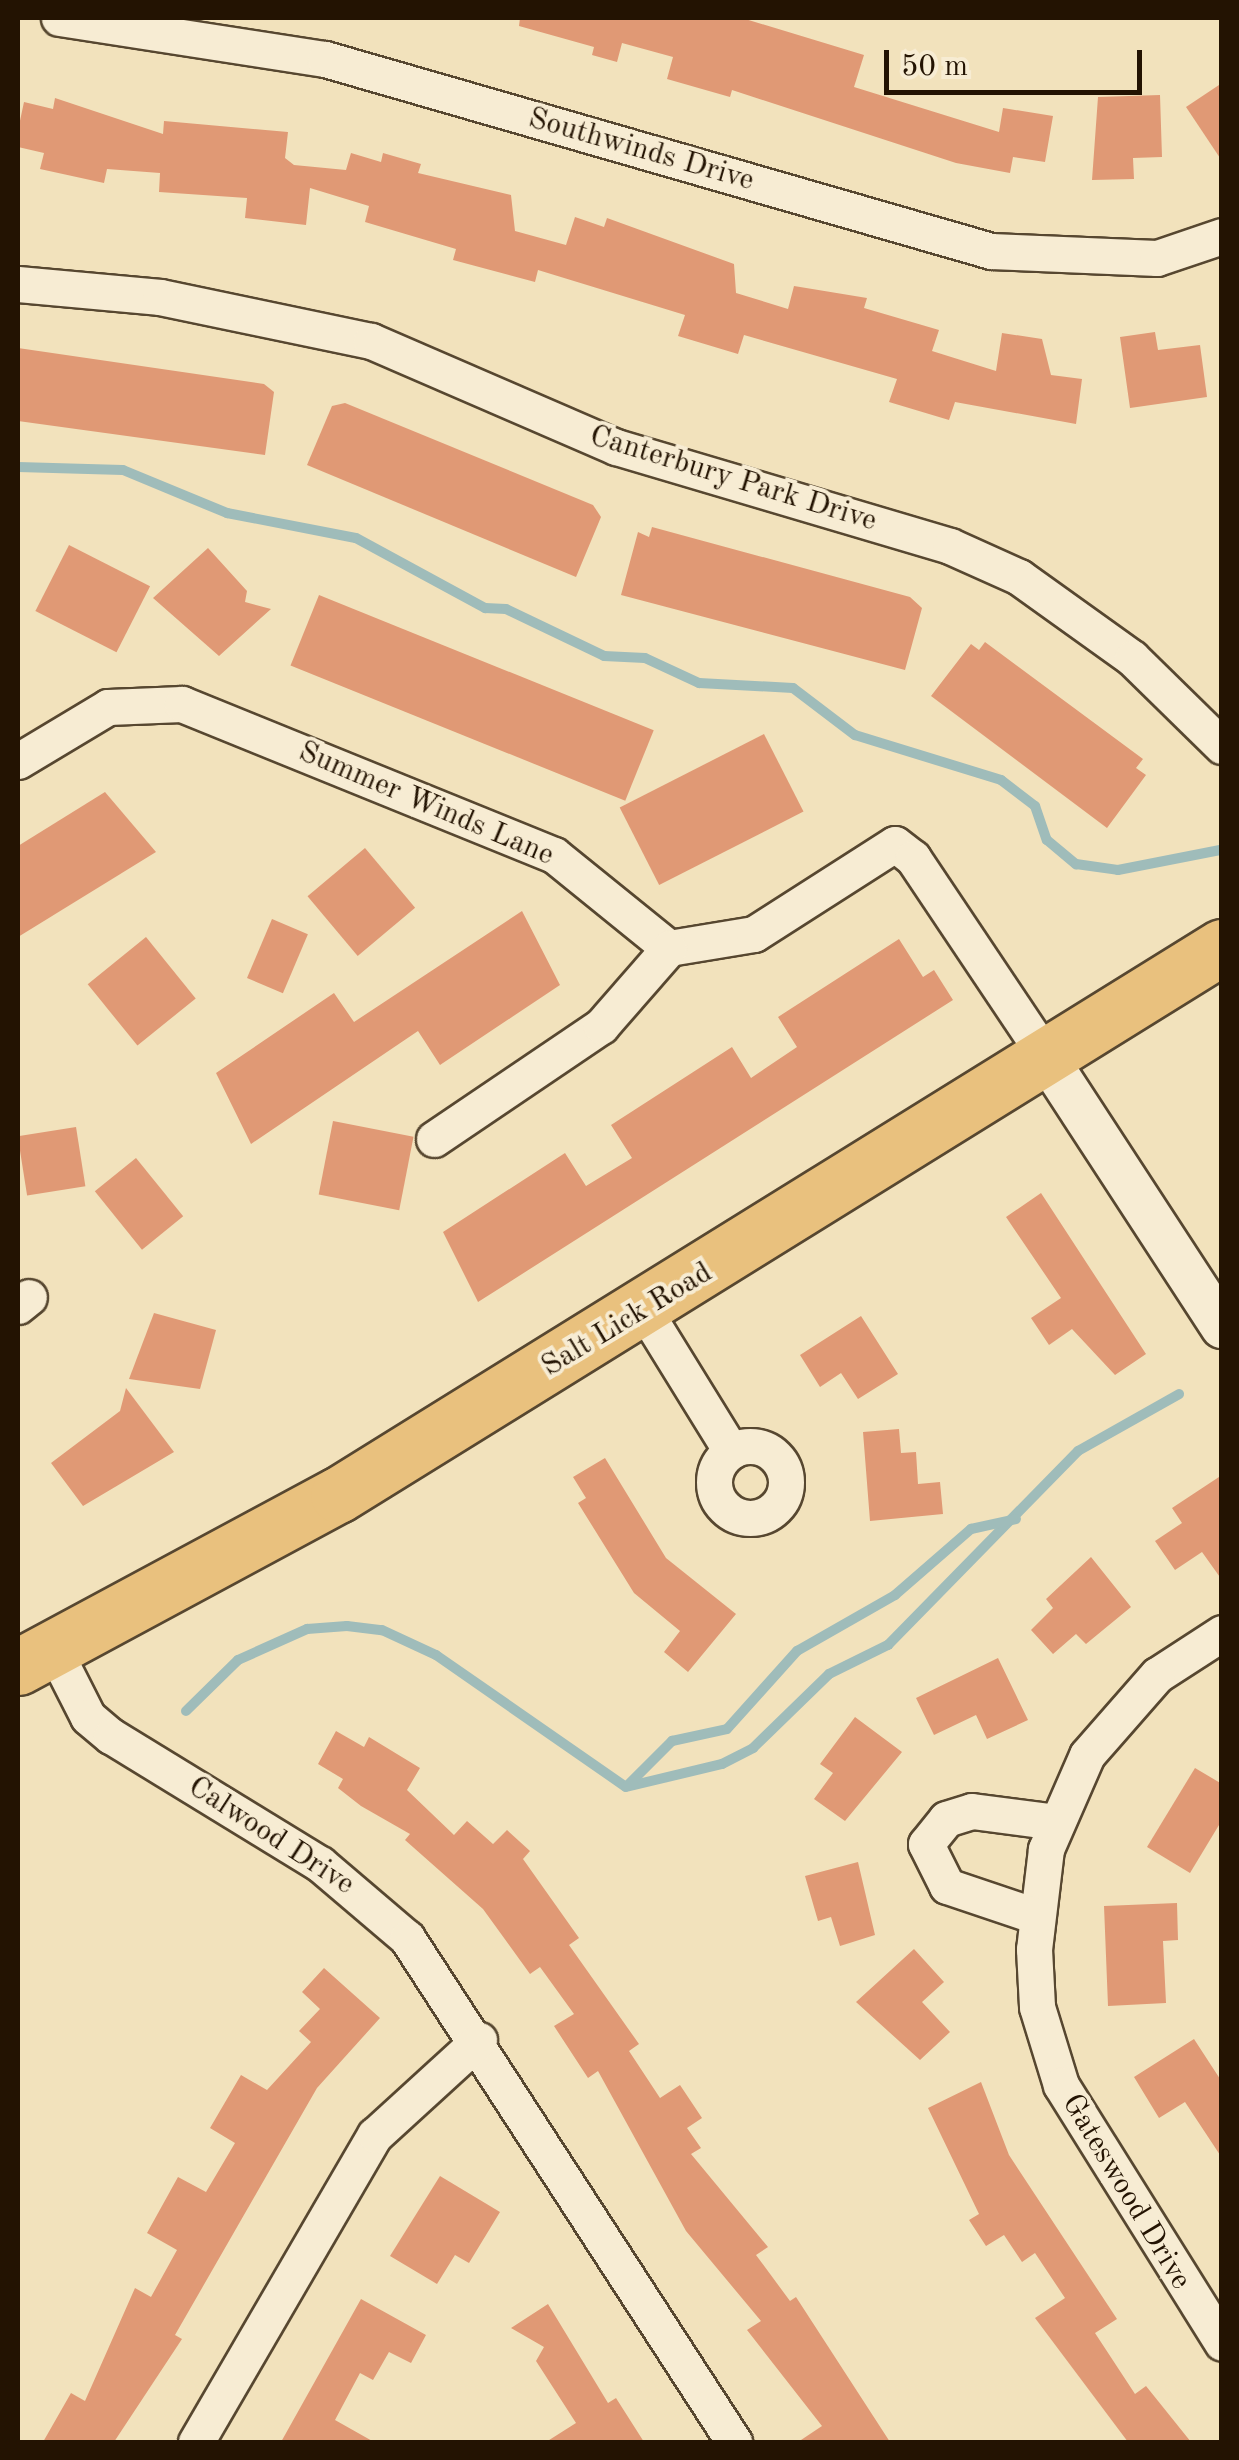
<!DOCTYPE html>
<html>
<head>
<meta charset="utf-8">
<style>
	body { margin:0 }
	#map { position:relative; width:1239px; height:2460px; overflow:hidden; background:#f2e2bc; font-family:"Old Standard TT",serif }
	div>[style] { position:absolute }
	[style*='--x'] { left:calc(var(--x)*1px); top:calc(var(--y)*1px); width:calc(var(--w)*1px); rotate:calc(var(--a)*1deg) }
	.stream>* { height:10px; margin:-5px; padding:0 5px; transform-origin:5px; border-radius:5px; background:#9fbcba }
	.building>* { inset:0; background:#e09975; transform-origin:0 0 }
	.roads { filter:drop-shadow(2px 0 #574730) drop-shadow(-2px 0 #574730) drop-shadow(0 2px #574730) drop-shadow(0 -2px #574730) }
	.minor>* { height:35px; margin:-17.5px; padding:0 17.5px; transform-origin:17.5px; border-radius:17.5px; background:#f7ecd3 }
	.minor>.ring { margin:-17.5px; padding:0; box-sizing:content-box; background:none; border:35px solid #f7ecd3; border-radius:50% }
	.tertiary>* { height:42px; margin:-21px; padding:0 21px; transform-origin:21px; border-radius:21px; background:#f7ecd3 }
	.primary>* { height:55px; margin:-27.5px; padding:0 27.5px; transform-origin:27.5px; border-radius:27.5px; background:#e9c17e }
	span { translate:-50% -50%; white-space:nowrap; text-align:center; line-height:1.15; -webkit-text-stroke:8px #f7ecd3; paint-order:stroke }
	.street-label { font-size:30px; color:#231302 }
	.frame { position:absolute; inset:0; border:20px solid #231302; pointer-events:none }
	.scale { position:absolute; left:884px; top:50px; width:258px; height:45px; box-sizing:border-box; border:5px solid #231302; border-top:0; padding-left:12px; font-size:30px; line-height:35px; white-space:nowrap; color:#231302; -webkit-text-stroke:8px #f7ecd3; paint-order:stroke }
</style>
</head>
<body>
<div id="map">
	<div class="stream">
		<i style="--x:18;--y:467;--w:105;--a:1.6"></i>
		<i style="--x:123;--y:470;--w:113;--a:22.5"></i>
		<i style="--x:227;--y:513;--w:131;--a:11"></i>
		<i style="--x:356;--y:538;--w:147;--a:28.5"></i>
		<i style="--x:485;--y:608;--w:21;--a:3"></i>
		<i style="--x:506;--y:609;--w:109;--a:25.6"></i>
		<i style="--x:604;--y:656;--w:41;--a:2.8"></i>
		<i style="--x:645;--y:658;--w:60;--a:24.8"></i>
		<i style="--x:699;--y:683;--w:94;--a:3"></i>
		<i style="--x:793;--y:688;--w:78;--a:37.2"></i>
		<i style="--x:855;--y:735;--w:153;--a:17.1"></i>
		<i style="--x:1001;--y:780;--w:43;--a:37.4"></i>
		<i style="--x:1035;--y:806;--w:36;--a:71"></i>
		<i style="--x:1047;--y:840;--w:38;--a:40"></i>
		<i style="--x:1076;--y:864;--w:42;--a:8.1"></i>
		<i style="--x:1118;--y:870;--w:104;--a:-11.1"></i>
		<i style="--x:186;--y:1711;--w:73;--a:-44.4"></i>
		<i style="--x:238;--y:1660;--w:76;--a:-24.2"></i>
		<i style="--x:307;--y:1629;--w:40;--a:-4.3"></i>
		<i style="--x:347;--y:1626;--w:35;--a:7"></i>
		<i style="--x:382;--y:1630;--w:60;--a:24.8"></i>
		<i style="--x:436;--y:1655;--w:231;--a:34.8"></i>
		<i style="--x:626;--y:1787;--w:99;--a:-13.5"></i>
		<i style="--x:722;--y:1764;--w:35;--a:-27"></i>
		<i style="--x:753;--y:1748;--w:106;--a:-44.2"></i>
		<i style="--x:829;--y:1674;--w:66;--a:-26.2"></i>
		<i style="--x:888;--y:1645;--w:272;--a:-45.6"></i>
		<i style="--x:1078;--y:1451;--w:116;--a:-29.4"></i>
		<i style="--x:627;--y:1786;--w:64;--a:-45"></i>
		<i style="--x:672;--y:1741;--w:56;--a:-12.3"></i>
		<i style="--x:727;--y:1729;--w:105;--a:-48.1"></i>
		<i style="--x:797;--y:1651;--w:113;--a:-29.7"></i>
		<i style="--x:895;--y:1595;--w:101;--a:-41"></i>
		<i style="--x:971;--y:1529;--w:46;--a:-12.5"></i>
	</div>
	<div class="building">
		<i style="clip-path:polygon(520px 18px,742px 18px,864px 55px,854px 87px,999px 132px,1003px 108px,1053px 116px,1045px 162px,1013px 157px,1010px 173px,956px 163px,732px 90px,730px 97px,667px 79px,673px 57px,622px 43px,617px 62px,592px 55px,594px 47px,519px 26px)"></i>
		<i style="clip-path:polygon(1222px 83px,1222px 161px,1186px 107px)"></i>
		<i style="clip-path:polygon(1160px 95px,1162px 157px,1133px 158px,1134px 179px,1092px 180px,1098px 97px)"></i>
		<i style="clip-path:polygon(55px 98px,163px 134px,164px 121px,288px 132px,285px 158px,294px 165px,346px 170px,351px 153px,381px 162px,383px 153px,421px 164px,418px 173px,511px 195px,515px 231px,566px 245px,575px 217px,604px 227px,607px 218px,734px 264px,736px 293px,788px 309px,794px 286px,867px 298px,864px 308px,939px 330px,932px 351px,996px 371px,1002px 333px,1042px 339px,1051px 375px,1082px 379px,1076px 424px,955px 402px,949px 420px,889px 402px,897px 379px,744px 335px,738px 354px,678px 336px,685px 315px,538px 270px,535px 282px,453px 260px,456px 249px,365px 222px,369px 206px,310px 188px,306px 225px,245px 218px,247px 198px,159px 192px,160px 173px,107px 169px,104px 183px,40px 169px,44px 153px,18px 147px,18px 130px,24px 102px,53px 109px)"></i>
		<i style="clip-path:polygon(1155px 332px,1158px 350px,1200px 345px,1207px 397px,1130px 408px,1120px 337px)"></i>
		<i style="clip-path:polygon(18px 348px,264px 384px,274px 392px,265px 455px,18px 421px)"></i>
		<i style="clip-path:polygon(345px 403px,593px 505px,601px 517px,576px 577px,307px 465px,332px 406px)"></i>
		<i style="clip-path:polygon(652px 527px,910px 597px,922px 608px,905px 670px,621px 595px,638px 532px,649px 537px)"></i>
		<i style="left:69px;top:545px;width:91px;height:74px;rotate:27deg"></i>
		<i style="clip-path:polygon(208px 548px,247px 591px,245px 602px,271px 609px,219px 656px,153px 598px)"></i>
		<i style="left:319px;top:595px;width:361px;height:76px;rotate:22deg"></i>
		<i style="clip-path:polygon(985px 642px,1143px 759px,1136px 768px,1146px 775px,1107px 828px,931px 696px,971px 644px,979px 650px)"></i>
		<i style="left:764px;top:734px;width:87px;height:162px;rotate:63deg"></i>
		<i style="clip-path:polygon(105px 792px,156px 852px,18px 937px,18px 846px)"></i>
		<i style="left:365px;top:848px;width:78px;height:75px;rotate:50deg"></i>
		<i style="clip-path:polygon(522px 911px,560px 985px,440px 1065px,418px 1031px,251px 1144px,216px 1073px,334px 993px,354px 1022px)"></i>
		<i style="left:272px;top:919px;width:39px;height:64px;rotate:23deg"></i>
		<i style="left:146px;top:937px;width:79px;height:75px;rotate:51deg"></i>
		<i style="clip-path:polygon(899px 939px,923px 977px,934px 970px,953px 1000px,478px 1302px,443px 1232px,565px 1153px,586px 1186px,632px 1158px,611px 1125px,732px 1047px,751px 1078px,797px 1047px,778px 1017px)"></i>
		<i style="left:333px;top:1121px;width:82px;height:75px;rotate:11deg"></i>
		<i style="left:76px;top:1127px;width:60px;height:59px;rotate:81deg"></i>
		<i style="left:136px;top:1158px;width:75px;height:53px;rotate:51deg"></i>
		<i style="clip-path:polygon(1041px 1193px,1146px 1354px,1115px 1375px,1072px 1329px,1049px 1345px,1031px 1318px,1061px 1298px,1006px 1217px)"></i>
		<i style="clip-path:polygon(154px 1313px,216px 1330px,200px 1389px,129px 1379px)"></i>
		<i style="clip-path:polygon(861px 1316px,898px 1374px,858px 1399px,841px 1373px,820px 1387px,800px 1355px)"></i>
		<i style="clip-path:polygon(126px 1388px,174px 1452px,83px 1506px,51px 1463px,120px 1411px)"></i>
		<i style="clip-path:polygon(899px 1429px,901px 1453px,916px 1452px,918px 1484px,940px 1482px,943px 1514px,870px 1521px,863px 1432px)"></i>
		<i style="clip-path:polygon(605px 1458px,666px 1558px,736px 1614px,688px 1672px,664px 1652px,680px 1631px,634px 1593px,578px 1503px,586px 1498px,573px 1477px)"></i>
		<i style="clip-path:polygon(1222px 1475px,1222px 1580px,1202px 1552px,1175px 1570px,1155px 1541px,1182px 1523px,1172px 1508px)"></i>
		<i style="clip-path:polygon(1091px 1557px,1131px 1607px,1086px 1644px,1076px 1634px,1053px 1654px,1031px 1630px,1053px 1608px,1046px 1599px)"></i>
		<i style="clip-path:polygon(998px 1658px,1028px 1720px,987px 1739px,976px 1715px,934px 1735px,916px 1698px)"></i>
		<i style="clip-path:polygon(855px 1717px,902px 1752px,845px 1821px,814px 1799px,833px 1773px,820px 1764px)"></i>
		<i style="clip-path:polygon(336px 1731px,364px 1747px,369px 1737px,420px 1768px,407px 1790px,454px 1835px,467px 1821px,493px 1844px,507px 1830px,530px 1851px,523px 1859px,579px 1938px,569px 1945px,639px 2044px,629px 2051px,660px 2098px,680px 2085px,702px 2118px,687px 2128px,701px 2148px,691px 2154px,768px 2247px,756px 2255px,790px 2301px,796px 2297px,890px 2442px,798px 2442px,822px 2426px,747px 2330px,761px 2321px,686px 2231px,598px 2071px,588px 2078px,554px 2026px,574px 2014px,540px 1967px,530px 1974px,483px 1909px,405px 1840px,410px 1834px,361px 1806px,338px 1788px,343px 1779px,318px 1764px)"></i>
		<i style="clip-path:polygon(1195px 1768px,1222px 1784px,1222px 1820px,1190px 1873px,1147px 1847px)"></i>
		<i style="clip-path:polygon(858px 1862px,875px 1935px,840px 1946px,831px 1917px,818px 1921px,805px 1876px)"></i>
		<i style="clip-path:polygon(1177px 1903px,1178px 1940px,1163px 1941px,1166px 2003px,1108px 2006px,1104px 1906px)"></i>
		<i style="clip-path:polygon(914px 1949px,944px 1982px,922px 2002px,950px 2032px,920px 2060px,856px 2002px)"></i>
		<i style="clip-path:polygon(324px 1968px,380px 2018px,317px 2088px,175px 2335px,182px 2339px,114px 2442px,43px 2442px,71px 2393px,85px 2401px,135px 2288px,151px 2297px,177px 2250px,147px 2233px,178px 2177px,206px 2192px,235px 2143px,210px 2128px,241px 2075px,267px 2090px,311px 2042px,299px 2031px,320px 2009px,302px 1992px)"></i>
		<i style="clip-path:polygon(1194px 2039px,1222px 2082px,1222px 2158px,1185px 2102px,1159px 2118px,1134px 2077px)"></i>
		<i style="clip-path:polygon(981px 2082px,1009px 2155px,1117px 2319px,1095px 2333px,1135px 2394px,1146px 2386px,1191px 2442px,1128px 2442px,1035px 2318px,1065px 2298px,1035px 2253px,1022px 2262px,1004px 2235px,986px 2246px,969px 2220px,979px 2214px,928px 2108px)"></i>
		<i style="clip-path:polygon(440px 2176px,500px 2212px,469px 2263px,455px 2255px,437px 2284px,390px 2256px)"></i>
		<i style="clip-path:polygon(361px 2299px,426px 2335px,411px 2363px,389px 2352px,373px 2380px,360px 2373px,335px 2420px,374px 2442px,281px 2442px)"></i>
		<i style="clip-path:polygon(548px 2304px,608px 2403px,616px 2398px,644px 2442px,546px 2442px,576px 2423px,536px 2361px,544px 2347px,511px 2328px)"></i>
	</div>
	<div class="roads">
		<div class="minor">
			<i style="--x:59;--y:18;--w:269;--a:8.8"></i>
			<i style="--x:325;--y:59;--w:693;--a:16.08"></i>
			<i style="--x:991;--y:251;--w:166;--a:2.4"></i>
			<i style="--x:1157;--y:258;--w:69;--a:-18.7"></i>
			<i style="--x:18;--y:284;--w:143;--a:5.2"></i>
			<i style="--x:160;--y:297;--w:216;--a:11.8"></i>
			<i style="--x:371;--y:341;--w:267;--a:23.4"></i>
			<i style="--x:616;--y:447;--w:348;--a:16.5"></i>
			<i style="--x:950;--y:546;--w:76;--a:24.2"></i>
			<i style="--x:1019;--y:577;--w:139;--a:35.6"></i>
			<i style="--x:1132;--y:658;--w:126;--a:44.4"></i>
			<i style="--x:18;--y:761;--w:105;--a:-31"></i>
			<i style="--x:108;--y:707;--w:74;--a:-2.3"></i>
			<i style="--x:182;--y:704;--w:401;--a:22.1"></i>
			<i style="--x:554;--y:855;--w:148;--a:39"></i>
			<i style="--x:669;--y:948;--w:86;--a:-9.4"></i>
			<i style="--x:754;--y:934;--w:167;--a:-32.6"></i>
			<i style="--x:895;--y:844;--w:23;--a:38"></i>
			<i style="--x:913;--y:858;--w:243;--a:56.2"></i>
			<i style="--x:434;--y:1139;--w:202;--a:-34.1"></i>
			<i style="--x:601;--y:1026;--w:103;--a:-48.9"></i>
			<i style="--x:18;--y:1306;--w:14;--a:-39"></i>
			<i style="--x:644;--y:1310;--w:166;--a:58.3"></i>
			<i class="ring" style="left:714px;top:1446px;width:37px;height:37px"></i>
			<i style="--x:1222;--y:1633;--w:77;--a:147.1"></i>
			<i style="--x:1157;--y:1675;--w:106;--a:131.2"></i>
			<i style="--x:1087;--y:1755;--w:103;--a:113.6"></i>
			<i style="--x:1046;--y:1849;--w:101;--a:96.8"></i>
			<i style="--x:1034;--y:1949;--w:58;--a:87"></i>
			<i style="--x:1037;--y:2007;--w:82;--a:72.9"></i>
			<i style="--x:1061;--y:2085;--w:304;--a:58"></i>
			<i style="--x:53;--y:1648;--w:77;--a:63.1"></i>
			<i style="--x:88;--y:1717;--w:30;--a:40"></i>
			<i style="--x:111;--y:1736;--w:245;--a:31.5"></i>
			<i style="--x:320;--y:1864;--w:114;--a:40.4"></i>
			<i style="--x:407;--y:1938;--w:601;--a:57.02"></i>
			<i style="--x:1036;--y:1916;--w:94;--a:-161.4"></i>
			<i style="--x:947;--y:1886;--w:47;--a:-116.6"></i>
			<i style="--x:926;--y:1844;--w:32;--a:-51"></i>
			<i style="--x:946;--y:1819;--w:27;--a:-17"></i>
			<i style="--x:972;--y:1811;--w:84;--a:7.5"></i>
			<i style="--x:196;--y:2442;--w:355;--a:-59.8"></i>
			<i style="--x:375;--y:2135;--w:141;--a:-42.4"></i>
		</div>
		<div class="tertiary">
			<i style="--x:1048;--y:1060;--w:319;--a:56.9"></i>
		</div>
		<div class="primary">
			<i style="--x:18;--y:1667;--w:363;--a:-28.3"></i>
			<i style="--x:338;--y:1495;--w:1040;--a:-31.8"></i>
		</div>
	</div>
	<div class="street-label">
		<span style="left:641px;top:150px;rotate:16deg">Southwinds Drive</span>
		<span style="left:733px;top:479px;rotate:17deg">Canterbury Park Drive</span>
		<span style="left:426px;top:804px;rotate:23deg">Summer Winds Lane</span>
		<span style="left:627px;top:1320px;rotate:-31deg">Salt Lick Road</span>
		<span style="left:271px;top:1836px;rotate:33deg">Calwood Drive</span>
		<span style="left:1126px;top:2192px;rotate:59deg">Gateswood Drive</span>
	</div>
	<div class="frame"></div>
	<div class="scale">50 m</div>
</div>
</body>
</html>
